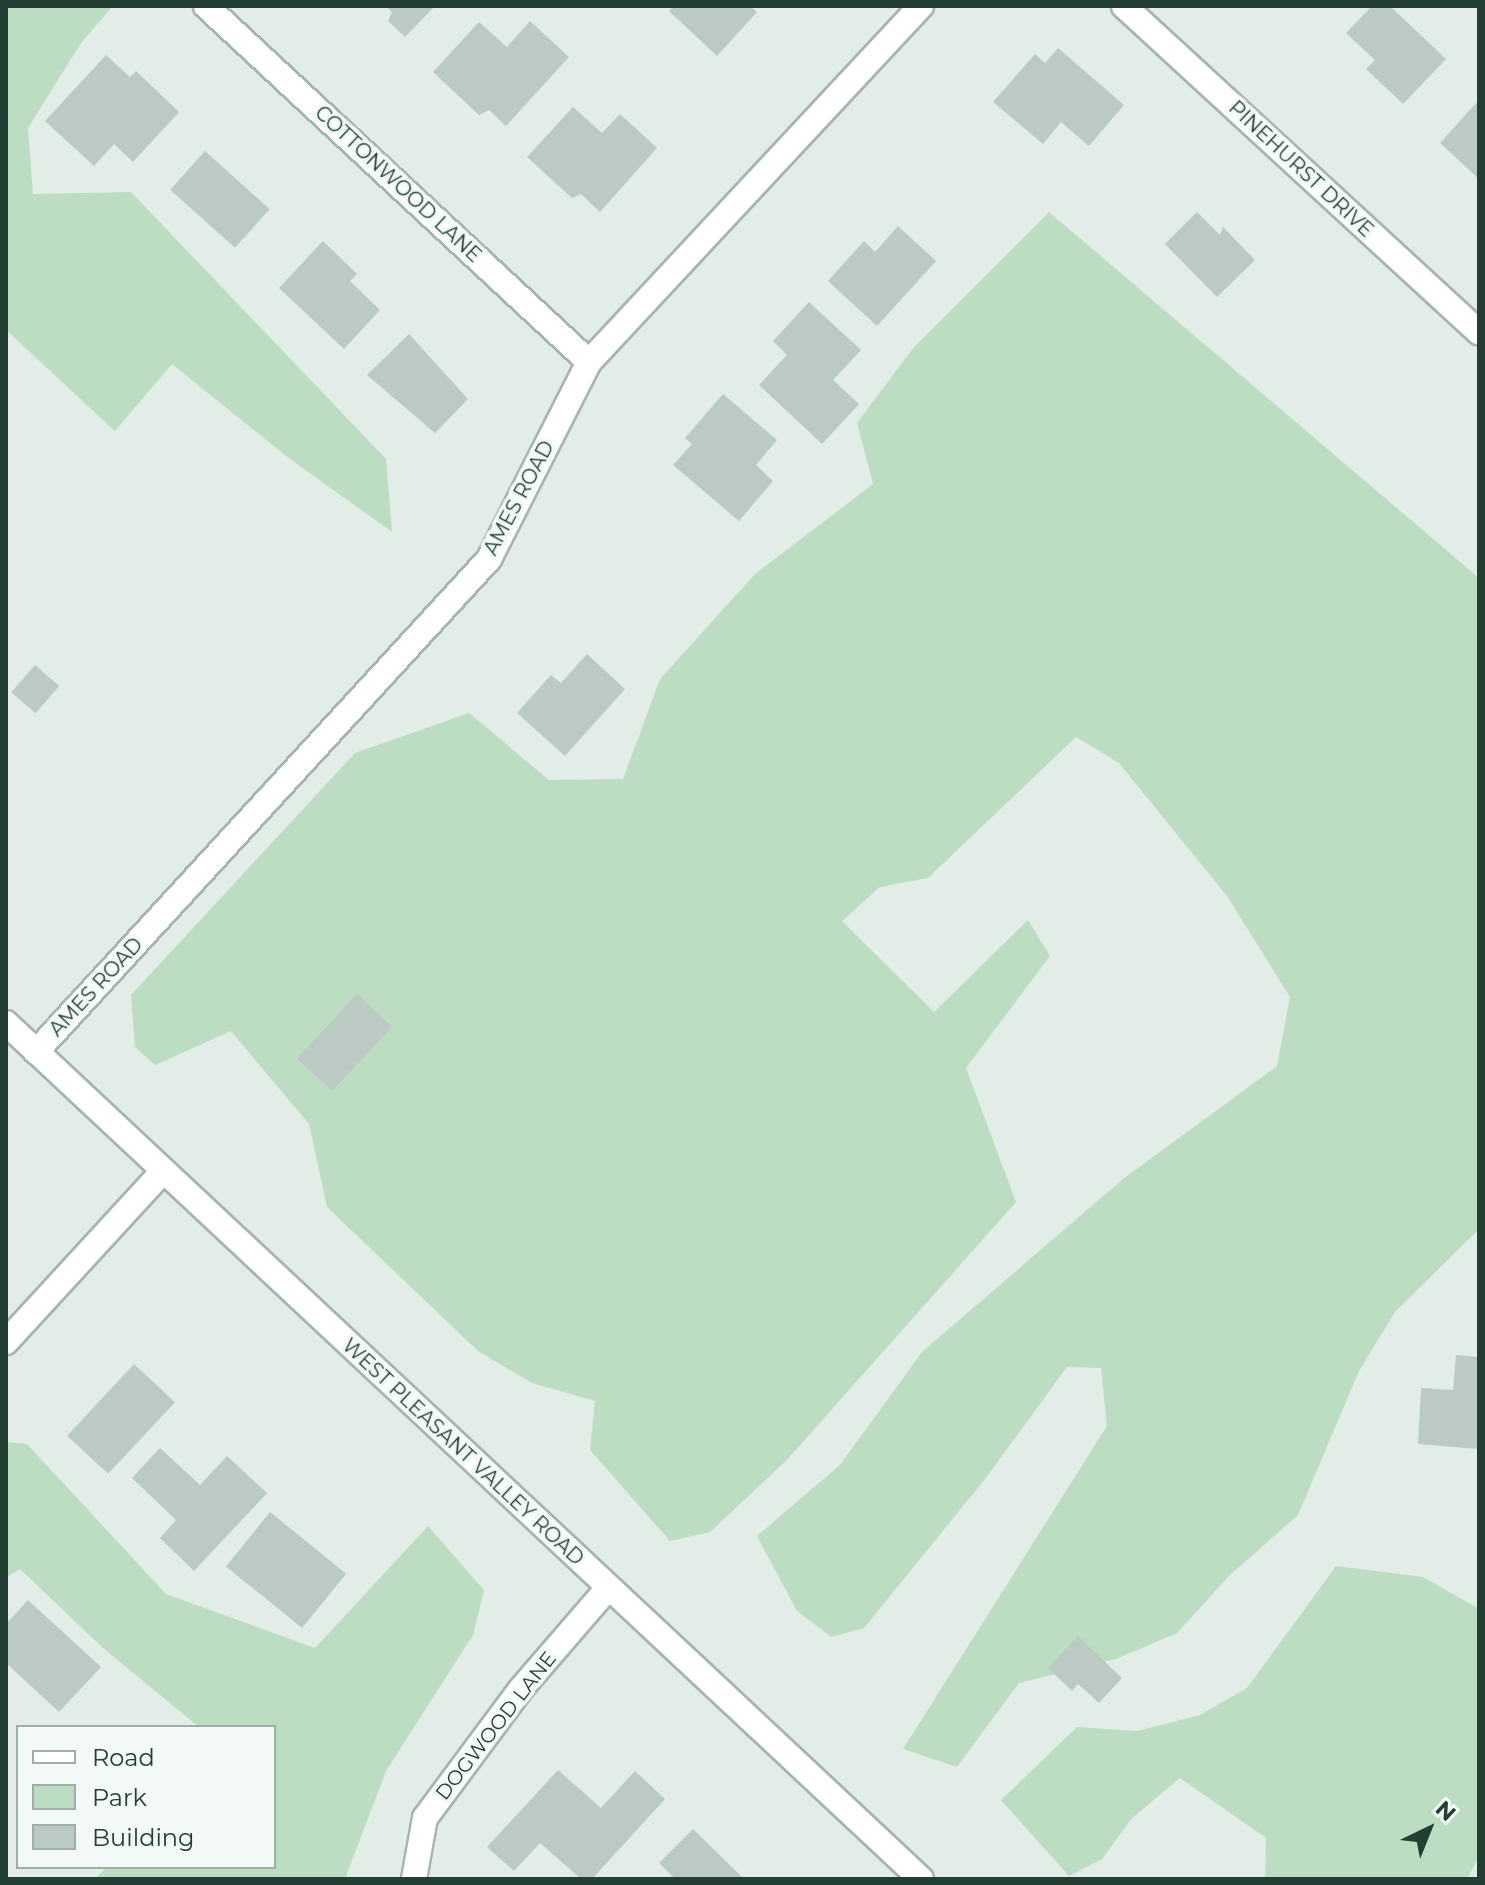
<!DOCTYPE html>
<html>
<head>
<meta charset="utf-8">
<style>
	body { margin:0 }
	#map { position:relative; width:1485px; height:1885px; overflow:hidden; background:#e3ede7; font-family:Montserrat,sans-serif }
	div>[style] { position:absolute }
	[style*='--x'] { left:calc(var(--x)*1px); top:calc(var(--y)*1px); width:calc(var(--w)*1px); rotate:calc(var(--a)*1deg) }
	.green>* { inset:0; background:#bcddc1 }
	.building>* { inset:0; background:#bbcac3; transform-origin:0 0 }
	.roads { filter:drop-shadow(2px 0 #a6b5ad) drop-shadow(-2px 0 #a6b5ad) drop-shadow(0 2px #a6b5ad) drop-shadow(0 -2px #a6b5ad) }
	.street>* { height:24px; margin:-12px; padding:0 12px; transform-origin:12px; border-radius:12px; background:#fff }
	.secondary>* { height:24px; margin:-12px; padding:0 12px; transform-origin:12px; border-radius:12px; background:#fff }
	span { translate:-50% -50%; white-space:nowrap; text-align:center; line-height:1.15; -webkit-text-stroke:7px #f3f9f6; paint-order:stroke }
	.street-label { font-size:20px; color:#233e33 }
	.frame { position:absolute; inset:0; border:8px solid #233e33; pointer-events:none }
	.legend { position:absolute; left:16px; top:1725px; width:260px; height:144px; box-sizing:border-box; background:#f3f9f6; border:2px solid #a0aea8; margin:0; padding:10px 14px; list-style:none; font-size:24px; color:#233e33 }
	.legend li { display:flex; align-items:center; gap:16px; height:40px }
	.legend b { width:40px; border:2px solid #a0aea8 }
	.north { position:absolute; left:1389px; top:1789px; width:80px; height:80px; -webkit-text-stroke:6px #f3f9f6; paint-order:stroke; rotate:43deg; font-size:22px; font-weight:700; line-height:32px; text-align:center; color:#233e33 }
	.north::after { content:''; display:block; margin:auto; width:28px; height:36px; background:#233e33; clip-path:polygon(50% 0,100% 100%,50% 72%,0 100%) }
</style>
</head>
<body>
<div id="map">
	<div class="green">
		<i style="clip-path:polygon(6px 6px,113px 6px,81px 43px,28px 128px,33px 194px,131px 192px,386px 459px,392px 532px,290px 459px,172px 364px,115px 431px,6px 330px)"></i>
		<i style="clip-path:polygon(1049px 212px,1479px 578px,1479px 1229px,1395px 1312px,1359px 1371px,1298px 1515px,1229px 1576px,1177px 1633px,1116px 1659px,1019px 1683px,957px 1767px,903px 1749px,1107px 1426px,1101px 1368px,1067px 1367px,985px 1479px,864px 1628px,831px 1637px,797px 1611px,757px 1536px,840px 1465px,922px 1352px,1123px 1179px,1277px 1066px,1290px 997px,1227px 896px,1119px 763px,1076px 737px,928px 878px,880px 887px,842px 921px,934px 1012px,1028px 920px,1050px 956px,966px 1068px,1016px 1202px,786px 1461px,710px 1532px,670px 1541px,590px 1450px,595px 1401px,532px 1383px,478px 1351px,327px 1207px,309px 1124px,231px 1031px,155px 1065px,135px 1047px,131px 995px,355px 753px,469px 713px,549px 780px,623px 779px,660px 679px,755px 574px,873px 484px,857px 423px,914px 347px)"></i>
		<i style="clip-path:polygon(6px 1442px,27px 1444px,166px 1594px,315px 1648px,428px 1526px,484px 1590px,473px 1635px,386px 1771px,345px 1879px,95px 1879px,107px 1867px,274px 1867px,274px 1727px,199px 1727px,103px 1648px,20px 1569px,6px 1578px)"></i>
		<i style="clip-path:polygon(1336px 1566px,1423px 1577px,1479px 1609px,1479px 1856px,1467px 1879px,1265px 1879px,1266px 1838px,1180px 1778px,1132px 1818px,1102px 1859px,1069px 1876px,1001px 1800px,1077px 1727px,1137px 1731px,1200px 1715px,1247px 1688px)"></i>
	</div>
	<div class="building">
		<i style="clip-path:polygon(386px 6px,435px 6px,405px 37px,388px 21px,392px 12px)"></i>
		<i style="clip-path:polygon(674px 6px,750px 6px,757px 12px,717px 56px,669px 11px)"></i>
		<i style="clip-path:polygon(1372px 6px,1390px 6px,1446px 59px,1403px 104px,1366px 69px,1375px 60px,1346px 33px)"></i>
		<i style="clip-path:polygon(530px 21px,569px 57px,506px 126px,489px 110px,479px 115px,433px 72px,479px 22px,507px 47px)"></i>
		<i style="clip-path:polygon(1058px 48px,1124px 105px,1089px 146px,1061px 122px,1043px 144px,993px 102px,1035px 54px,1045px 63px)"></i>
		<i style="clip-path:polygon(106px 55px,130px 77px,136px 71px,179px 112px,133px 162px,114px 144px,94px 166px,45px 121px)"></i>
		<i style="clip-path:polygon(1479px 100px,1479px 179px,1440px 143px)"></i>
		<i style="clip-path:polygon(573px 107px,602px 133px,620px 114px,657px 148px,600px 212px,581px 194px,572px 198px,527px 157px)"></i>
		<i style="left:205px;top:151px;width:87px;height:52px;rotate:42deg"></i>
		<i style="clip-path:polygon(1197px 212px,1220px 235px,1223px 227px,1255px 260px,1217px 297px,1165px 244px)"></i>
		<i style="clip-path:polygon(898px 226px,936px 261px,877px 326px,828px 281px,864px 241px,875px 252px)"></i>
		<i style="clip-path:polygon(323px 241px,357px 274px,350px 281px,380px 310px,344px 349px,279px 288px)"></i>
		<i style="clip-path:polygon(809px 302px,861px 350px,833px 380px,859px 404px,822px 444px,759px 385px,787px 355px,773px 341px)"></i>
		<i style="clip-path:polygon(409px 334px,468px 399px,435px 433px,367px 375px)"></i>
		<i style="clip-path:polygon(723px 394px,777px 440px,756px 465px,773px 481px,739px 521px,673px 465px,692px 444px,685px 438px)"></i>
		<i style="clip-path:polygon(587px 654px,625px 689px,565px 756px,517px 713px,551px 675px,561px 683px)"></i>
		<i style="left:35px;top:665px;width:32px;height:36px;rotate:41deg"></i>
		<i style="left:357px;top:994px;width:48px;height:88px;rotate:43deg"></i>
		<i style="clip-path:polygon(1456px 1355px,1479px 1357px,1479px 1449px,1418px 1444px,1421px 1388px,1453px 1390px)"></i>
		<i style="left:134px;top:1364px;width:56px;height:98px;rotate:43deg"></i>
		<i style="clip-path:polygon(160px 1448px,200px 1485px,227px 1456px,267px 1493px,194px 1571px,160px 1538px,176px 1520px,132px 1478px)"></i>
		<i style="left:270px;top:1512px;width:98px;height:70px;rotate:39deg"></i>
		<i style="clip-path:polygon(28px 1600px,101px 1667px,59px 1712px,6px 1663px,6px 1624px)"></i>
		<i style="clip-path:polygon(1078px 1636px,1122px 1678px,1099px 1703px,1078px 1684px,1072px 1691px,1048px 1668px)"></i>
		<i style="clip-path:polygon(558px 1770px,601px 1808px,635px 1771px,665px 1799px,592px 1879px,581px 1879px,540px 1843px,514px 1871px,487px 1847px)"></i>
		<i style="clip-path:polygon(693px 1829px,744px 1879px,675px 1879px,659px 1863px)"></i>
	</div>
	<div class="roads">
		<div class="street">
			<i style="--x:206;--y:6;--w:523;--a:42.91"></i>
			<i style="--x:1124;--y:6;--w:482;--a:42.6"></i>
			<i style="--x:36;--y:1052;--w:670;--a:-47.42"></i>
			<i style="--x:489;--y:559;--w:221;--a:-63.1"></i>
			<i style="--x:589;--y:362;--w:487;--a:-47"></i>
			<i style="--x:6;--y:1342;--w:232;--a:-47.4"></i>
			<i style="--x:414;--y:1879;--w:62;--a:-79.8"></i>
			<i style="--x:425;--y:1818;--w:159;--a:-53.4"></i>
			<i style="--x:520;--y:1690;--w:135;--a:-49.2"></i>
		</div>
		<div class="secondary">
			<i style="--x:6;--y:1023;--w:1253;--a:43.09"></i>
		</div>
	</div>
	<div class="street-label">
		<span style="left:1301px;top:169px;rotate:43deg">PINEHURST DRIVE</span>
		<span style="left:398px;top:184px;rotate:43deg">COTTONWOOD LANE</span>
		<span style="left:519px;top:498px;rotate:-62deg">AMES ROAD</span>
		<span style="left:96px;top:987px;rotate:-47deg">AMES ROAD</span>
		<span style="left:463px;top:1452px;rotate:43deg">WEST PLEASANT VALLEY ROAD</span>
		<span style="left:496px;top:1726px;rotate:-52deg">DOGWOOD LANE</span>
	</div>
	<div class="frame"></div>
	<ul class="legend">
	<li><b style="height:10px;background:#fff"></b>Road</li>
	<li><b style="height:22px;background:#bcddc1"></b>Park</li>
	<li><b style="height:22px;background:#bbcac3"></b>Building</li>
	</ul>
	<div class="north">N</div>
</div>
</body>
</html>
